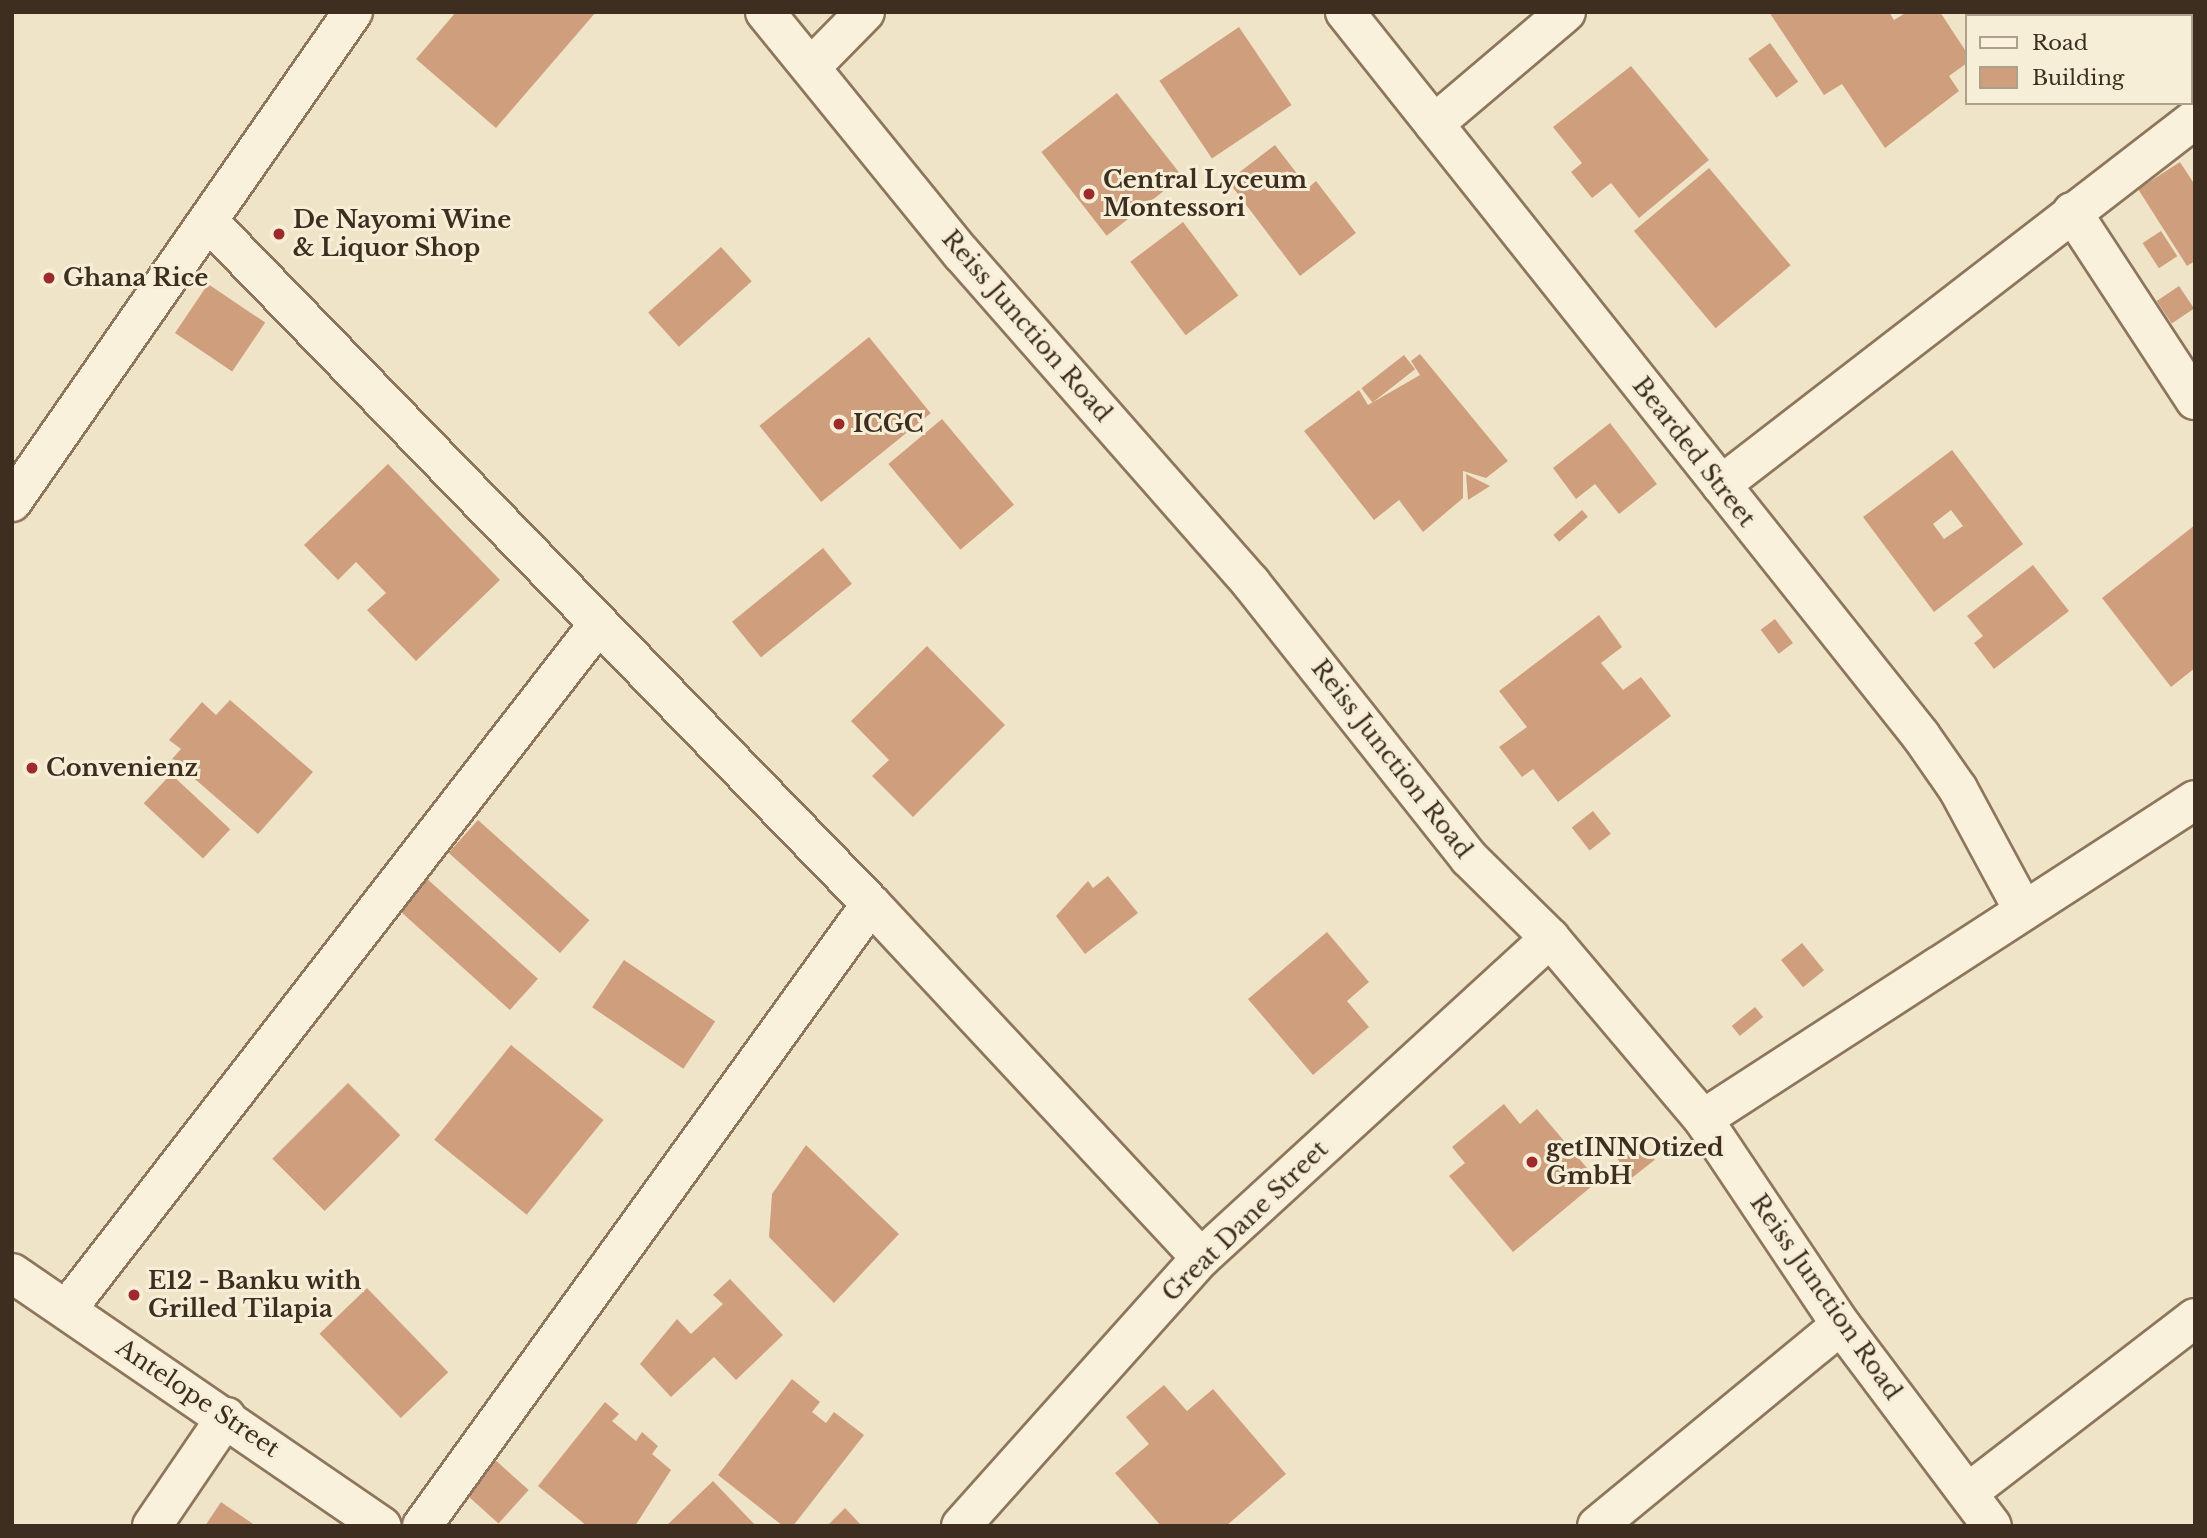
<!DOCTYPE html>
<html>
<head>
<meta charset="utf-8">
<style>
	body { margin:0 }
	#map { position:relative; width:2207px; height:1538px; overflow:hidden; background:#f0e4c8; font-family:"Libre Baskerville",serif }
	div>[style] { position:absolute }
	[style*='--x'] { left:calc(var(--x)*1px); top:calc(var(--y)*1px); width:calc(var(--w)*1px); rotate:calc(var(--a)*1deg) }
	.building>* { inset:0; background:#cf9f7d; transform-origin:0 0 }
	.roads { filter:drop-shadow(2px 0 #8d765c) drop-shadow(-2px 0 #8d765c) drop-shadow(0 2px #8d765c) drop-shadow(0 -2px #8d765c) }
	.minor>* { height:38px; margin:-19px; padding:0 19px; transform-origin:19px; border-radius:19px; background:#faf1dc }
	.dots>* { width:19px; height:19px; translate:-50% -50%; box-sizing:border-box; border:4px solid #f7eed8; border-radius:50% }
	span { translate:-50% -50%; white-space:nowrap; text-align:center; line-height:1.15; -webkit-text-stroke:6px #f7eed8; paint-order:stroke }
	.poi-label { font-size:24px; color:#3d2e20; font-weight:700 }
	.left { translate:0 -50%; text-align:left }
	.street-label { font-size:24px; color:#3d2e20 }
	.frame { position:absolute; inset:0; border:14px solid #3d2e20; pointer-events:none }
	.legend { position:absolute; left:1965px; top:14px; width:228px; height:91px; box-sizing:border-box; background:#f7eed8; border:2px solid #ada18e; margin:0; padding:9px 12px; list-style:none; font-size:21px; color:#3d2e20 }
	.legend li { display:flex; align-items:center; gap:14px; height:35px }
	.legend b { width:35px; border:2px solid #ada18e }
</style>
</head>
<body>
<div id="map">
	<div class="building">
		<i style="clip-path:polygon(456px 12px,596px 12px,496px 128px,416px 59px)"></i>
		<i style="clip-path:polygon(1769px 12px,1889px 12px,1894px 20px,1907px 12px,1940px 12px,1967px 53px,1967px 63px,1949px 76px,1959px 91px,1885px 148px,1842px 84px,1824px 95px)"></i>
		<i style="left:1975px;top:12px;width:68px;height:4px"></i>
		<i style="left:1239px;top:27px;width:94px;height:96px;rotate:56deg"></i>
		<i style="left:1770px;top:43px;width:48px;height:27px;rotate:54deg"></i>
		<i style="clip-path:polygon(1631px 66px,1709px 160px,1639px 218px,1611px 183px,1592px 198px,1571px 172px,1582px 163px,1553px 127px)"></i>
		<i style="left:1117px;top:93px;width:106px;height:96px;rotate:52deg"></i>
		<i style="clip-path:polygon(1275px 145px,1308px 188px,1316px 181px,1356px 233px,1300px 276px,1228px 181px)"></i>
		<i style="clip-path:polygon(2180px 162px,2195px 185px,2195px 261px,2187px 266px,2138px 189px)"></i>
		<i style="left:1709px;top:168px;width:127px;height:98px;rotate:50deg"></i>
		<i style="left:1183px;top:222px;width:92px;height:66px;rotate:53deg"></i>
		<i style="left:2161px;top:231px;width:30px;height:22px;rotate:57deg"></i>
		<i style="left:721px;top:247px;width:46px;height:98px;rotate:48deg"></i>
		<i style="left:208px;top:284px;width:69px;height:59px;rotate:34deg"></i>
		<i style="left:2179px;top:286px;width:27px;height:27px;rotate:56deg"></i>
		<i style="left:869px;top:337px;width:98px;height:141px;rotate:51deg"></i>
		<i style="clip-path:polygon(1420px 354px,1508px 461px,1486px 478px,1463px 471px,1463px 498px,1423px 532px,1399px 500px,1374px 520px,1304px 431px,1359px 390px,1368px 405px,1420px 375px,1411px 361px)"></i>
		<i style="left:1404px;top:355px;width:18px;height:54px;rotate:52deg"></i>
		<i style="left:942px;top:419px;width:112px;height:70px;rotate:50deg"></i>
		<i style="clip-path:polygon(1610px 423px,1657px 484px,1619px 514px,1595px 484px,1576px 499px,1553px 468px)"></i>
		<i style="clip-path:polygon(evenodd,1952px 450px,2023px 544px,1934px 612px,1863px 517px,1952px 450px,1951px 510px,1963px 526px,1944px 539px,1933px 524px,1951px 510px)"></i>
		<i style="clip-path:polygon(388px 464px,500px 580px,416px 661px,367px 610px,386px 593px,356px 562px,338px 580px,304px 545px)"></i>
		<i style="clip-path:polygon(1466px 474px,1490px 486px,1468px 500px)"></i>
		<i style="left:1582px;top:510px;width:9px;height:38px;rotate:49deg"></i>
		<i style="clip-path:polygon(2195px 525px,2195px 668px,2171px 687px,2102px 598px)"></i>
		<i style="left:823px;top:548px;width:46px;height:117px;rotate:51deg"></i>
		<i style="clip-path:polygon(2033px 565px,2069px 611px,1994px 669px,1974px 643px,1983px 636px,1967px 616px)"></i>
		<i style="clip-path:polygon(1599px 615px,1622px 647px,1601px 663px,1623px 690px,1641px 677px,1671px 716px,1558px 802px,1533px 769px,1522px 777px,1499px 747px,1527px 727px,1499px 691px)"></i>
		<i style="left:1775px;top:619px;width:30px;height:18px;rotate:53deg"></i>
		<i style="clip-path:polygon(927px 646px,1005px 725px,913px 817px,872px 776px,889px 760px,851px 721px)"></i>
		<i style="clip-path:polygon(230px 700px,313px 772px,258px 834px,172px 759px,181px 749px,169px 740px,202px 702px,216px 715px)"></i>
		<i style="left:171px;top:774px;width:81px;height:40px;rotate:43deg"></i>
		<i style="left:1593px;top:811px;width:29px;height:27px;rotate:52deg"></i>
		<i style="left:478px;top:820px;width:150px;height:44px;rotate:42deg"></i>
		<i style="clip-path:polygon(1108px 876px,1138px 913px,1085px 954px,1056px 916px,1088px 881px,1093px 888px)"></i>
		<i style="left:425px;top:877px;width:152px;height:42px;rotate:42deg"></i>
		<i style="clip-path:polygon(1327px 932px,1369px 982px,1347px 1001px,1369px 1027px,1313px 1075px,1248px 999px)"></i>
		<i style="left:1802px;top:943px;width:35px;height:27px;rotate:51deg"></i>
		<i style="left:624px;top:960px;width:110px;height:57px;rotate:34deg"></i>
		<i style="left:1755px;top:1007px;width:13px;height:30px;rotate:51deg"></i>
		<i style="left:511px;top:1045px;width:119px;height:122px;rotate:39deg"></i>
		<i style="left:348px;top:1083px;width:74px;height:107px;rotate:45deg"></i>
		<i style="clip-path:polygon(1504px 1104px,1520px 1124px,1537px 1109px,1598px 1181px,1513px 1252px,1449px 1176px,1465px 1163px,1452px 1147px)"></i>
		<i style="left:1637px;top:1137px;width:29px;height:29px;rotate:52deg"></i>
		<i style="clip-path:polygon(806px 1145px,899px 1234px,834px 1303px,769px 1237px,772px 1194px)"></i>
		<i style="clip-path:polygon(730px 1279px,783px 1335px,736px 1380px,714px 1357px,671px 1397px,640px 1364px,677px 1319px,691px 1334px,723px 1304px,713px 1295px)"></i>
		<i style="left:367px;top:1288px;width:117px;height:66px;rotate:46deg"></i>
		<i style="clip-path:polygon(792px 1379px,820px 1402px,812px 1412px,826px 1423px,834px 1412px,864px 1435px,793px 1526px,783px 1526px,718px 1475px)"></i>
		<i style="clip-path:polygon(1164px 1385px,1187px 1411px,1213px 1389px,1286px 1474px,1226px 1526px,1161px 1526px,1115px 1473px,1149px 1444px,1126px 1417px)"></i>
		<i style="clip-path:polygon(605px 1402px,619px 1414px,612px 1421px,636px 1441px,642px 1432px,658px 1446px,652px 1454px,671px 1470px,635px 1526px,587px 1526px,538px 1486px)"></i>
		<i style="left:493px;top:1458px;width:48px;height:45px;rotate:42deg"></i>
		<i style="clip-path:polygon(713px 1481px,756px 1526px,666px 1526px)"></i>
		<i style="clip-path:polygon(221px 1502px,256px 1526px,205px 1526px)"></i>
		<i style="clip-path:polygon(845px 1508px,862px 1526px,827px 1526px)"></i>
	</div>
	<div class="roads">
		<div class="minor">
			<i style="--x:765;--y:12;--w:312;--a:50.9"></i>
			<i style="--x:962;--y:254;--w:438;--a:48.7"></i>
			<i style="--x:1251;--y:583;--w:351;--a:51.6"></i>
			<i style="--x:1469;--y:858;--w:114;--a:44.6"></i>
			<i style="--x:1550;--y:938;--w:237;--a:49.8"></i>
			<i style="--x:1703;--y:1119;--w:248;--a:56.2"></i>
			<i style="--x:1841;--y:1325;--w:251;--a:53.1"></i>
			<i style="--x:1345;--y:12;--w:925;--a:51.49"></i>
			<i style="--x:1921;--y:736;--w:65;--a:55.1"></i>
			<i style="--x:1958;--y:789;--w:133;--a:61.7"></i>
			<i style="--x:813;--y:65;--w:74;--a:-45.5"></i>
			<i style="--x:1434;--y:124;--w:173;--a:-40.3"></i>
			<i style="--x:2072;--y:212;--w:225;--a:56.8"></i>
			<i style="--x:208;--y:221;--w:952;--a:45.85"></i>
			<i style="--x:871;--y:904;--w:484;--a:47"></i>
			<i style="--x:1721;--y:485;--w:599;--a:-37.67"></i>
			<i style="--x:12;--y:502;--w:597;--a:-55.17"></i>
			<i style="--x:1703;--y:1119;--w:586;--a:-32.96"></i>
			<i style="--x:12;--y:1273;--w:448;--a:34.4"></i>
			<i style="--x:67;--y:1309;--w:865;--a:-52.19"></i>
			<i style="--x:1969;--y:1492;--w:285;--a:-37.6"></i>
			<i style="--x:152;--y:1526;--w:132;--a:-55.8"></i>
			<i style="--x:422;--y:1526;--w:767;--a:-54.18"></i>
			<i style="--x:961;--y:1526;--w:360;--a:-48.2"></i>
			<i style="--x:1201;--y:1258;--w:473;--a:-42.5"></i>
			<i style="--x:1597;--y:1526;--w:316;--a:-39.5"></i>
		</div>
	</div>
	<div class="dots">
		<i style="left:1089px;top:194px;background:#9e2a2b"></i>
		<i style="left:279px;top:234px;background:#9e2a2b"></i>
		<i style="left:49px;top:278px;background:#9e2a2b"></i>
		<i style="left:839px;top:424px;background:#9e2a2b"></i>
		<i style="left:32px;top:768px;background:#9e2a2b"></i>
		<i style="left:1532px;top:1162px;background:#9e2a2b"></i>
		<i style="left:134px;top:1295px;background:#9e2a2b"></i>
	</div>
	<div class="poi-label">
		<span class="left" style="left:1103px;top:194px">Central Lyceum<br>Montessori</span>
		<span class="left" style="left:293px;top:234px">De Nayomi Wine<br>&amp; Liquor Shop</span>
		<span class="left" style="left:63px;top:278px">Ghana Rice</span>
		<span class="left" style="left:853px;top:424px">ICGC</span>
		<span class="left" style="left:46px;top:768px">Convenienz</span>
		<span class="left" style="left:1546px;top:1162px">getINNOtized<br>GmbH</span>
		<span class="left" style="left:148px;top:1295px">E12 - Banku with<br>Grilled Tilapia</span>
	</div>
	<div class="street-label">
		<span style="left:1027px;top:326px;rotate:49deg">Reiss Junction Road</span>
		<span style="left:1694px;top:452px;rotate:52deg">Bearded Street</span>
		<span style="left:1392px;top:759px;rotate:52deg">Reiss Junction Road</span>
		<span style="left:1245px;top:1221px;rotate:-44deg">Great Dane Street</span>
		<span style="left:1826px;top:1297px;rotate:55deg">Reiss Junction Road</span>
		<span style="left:198px;top:1398px;rotate:34deg">Antelope Street</span>
	</div>
	<div class="frame"></div>
	<ul class="legend">
	<li><b style="height:9px;background:#faf1dc"></b>Road</li>
	<li><b style="height:19px;background:#cf9f7d"></b>Building</li>
	</ul>
</div>
</body>
</html>
